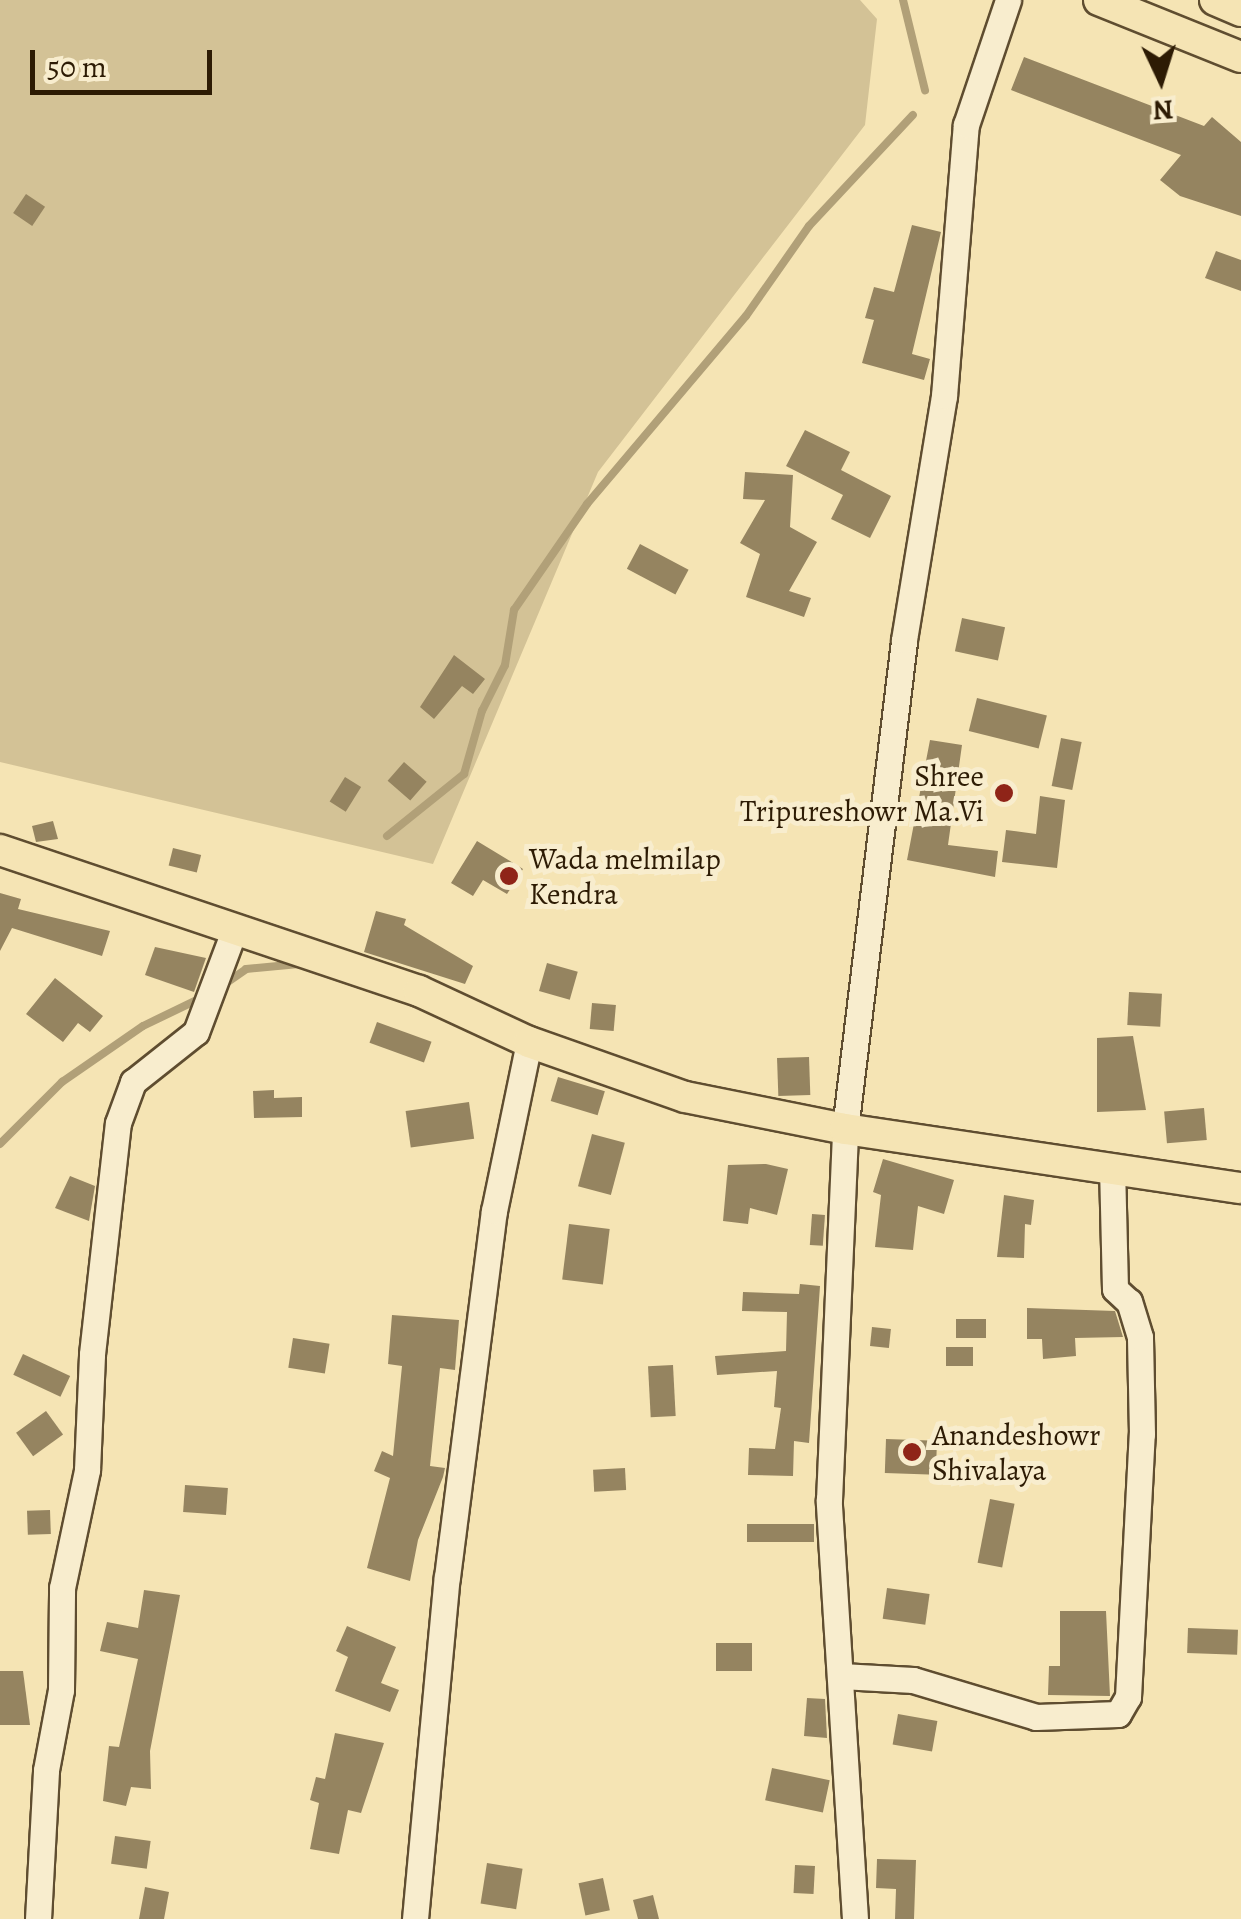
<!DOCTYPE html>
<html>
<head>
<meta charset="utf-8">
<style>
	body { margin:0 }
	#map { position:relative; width:1241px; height:1919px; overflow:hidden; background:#f5e4b4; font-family:Alegreya,serif }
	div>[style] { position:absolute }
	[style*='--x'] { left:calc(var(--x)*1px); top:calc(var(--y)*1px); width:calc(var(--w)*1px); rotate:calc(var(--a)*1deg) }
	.green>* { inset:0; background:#d3c296 }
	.stream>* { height:8px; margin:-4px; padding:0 4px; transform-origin:4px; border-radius:4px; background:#b1a078 }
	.building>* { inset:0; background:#958460; transform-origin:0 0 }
	.roads { filter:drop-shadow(2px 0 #5f4d30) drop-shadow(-2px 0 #5f4d30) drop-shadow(0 2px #5f4d30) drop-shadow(0 -2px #5f4d30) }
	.minor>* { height:25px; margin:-12.5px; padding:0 12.5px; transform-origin:12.5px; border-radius:12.5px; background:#f8edce }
	.major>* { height:30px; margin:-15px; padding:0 15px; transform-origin:15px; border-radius:15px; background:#f5e4b4 }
	.dots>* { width:28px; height:28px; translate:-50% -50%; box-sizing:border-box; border:5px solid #f8edce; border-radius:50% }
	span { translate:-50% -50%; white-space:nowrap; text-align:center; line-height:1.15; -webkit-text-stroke:10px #f8edce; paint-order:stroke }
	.poi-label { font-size:30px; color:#2d1b04 }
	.right { translate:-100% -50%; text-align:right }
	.left { translate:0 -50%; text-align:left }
	.north { position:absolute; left:1111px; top:30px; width:100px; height:100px; -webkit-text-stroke:8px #f8edce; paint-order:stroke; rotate:176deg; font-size:28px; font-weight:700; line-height:40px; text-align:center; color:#2d1b04 }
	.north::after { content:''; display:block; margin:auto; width:35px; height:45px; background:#2d1b04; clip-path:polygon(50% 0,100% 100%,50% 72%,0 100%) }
	.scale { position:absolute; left:30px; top:50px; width:182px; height:45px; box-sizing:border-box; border:5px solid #2d1b04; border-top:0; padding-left:12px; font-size:30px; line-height:35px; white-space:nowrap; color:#2d1b04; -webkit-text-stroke:8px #f8edce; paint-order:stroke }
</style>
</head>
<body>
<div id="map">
	<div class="green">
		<i style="clip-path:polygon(0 0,860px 0,877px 19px,865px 125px,598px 472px,433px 864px,0 762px)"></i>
	</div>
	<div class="stream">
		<i style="--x:903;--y:0;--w:93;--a:76.3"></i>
		<i style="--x:387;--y:836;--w:99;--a:-38.8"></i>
		<i style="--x:464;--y:774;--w:66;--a:-74.1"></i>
		<i style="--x:482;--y:711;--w:51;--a:-63.4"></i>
		<i style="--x:505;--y:665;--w:56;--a:-80.7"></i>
		<i style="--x:514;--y:610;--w:129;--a:-55.4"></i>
		<i style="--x:587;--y:504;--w:246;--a:-49.8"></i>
		<i style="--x:746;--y:316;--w:110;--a:-55"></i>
		<i style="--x:809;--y:226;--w:152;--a:-46.9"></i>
		<i style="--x:222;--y:986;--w:29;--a:-35"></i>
		<i style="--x:246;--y:969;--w:53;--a:-5.4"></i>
		<i style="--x:0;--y:1144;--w:88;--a:-45"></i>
		<i style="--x:62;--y:1082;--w:98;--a:-34.7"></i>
		<i style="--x:143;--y:1026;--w:64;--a:-25.8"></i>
	</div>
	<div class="building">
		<i style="clip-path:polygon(1024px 57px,1204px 126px,1212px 117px,1241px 142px,1241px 216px,1180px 196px,1160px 180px,1181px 155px,1011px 90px)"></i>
		<i style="left:26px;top:194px;width:23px;height:23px;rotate:34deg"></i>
		<i style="clip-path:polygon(912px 225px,941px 232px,912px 354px,930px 359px,924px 380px,862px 363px,874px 320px,865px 318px,874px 287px,894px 292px)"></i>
		<i style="clip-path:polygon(1216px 251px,1241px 260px,1241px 291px,1205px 278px)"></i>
		<i style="clip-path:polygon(805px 430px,850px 452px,841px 470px,891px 496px,870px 538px,831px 519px,843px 495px,786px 466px)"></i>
		<i style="clip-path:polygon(745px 472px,793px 475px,790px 527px,817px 542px,789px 591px,811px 598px,804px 617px,746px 597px,760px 554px,740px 543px,765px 500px,743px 499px)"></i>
		<i style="left:640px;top:544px;width:55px;height:28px;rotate:28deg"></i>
		<i style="left:962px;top:618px;width:44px;height:34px;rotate:12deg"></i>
		<i style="clip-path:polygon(454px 655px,485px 679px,473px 694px,462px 686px,434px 719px,420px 707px)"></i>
		<i style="left:977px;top:698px;width:72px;height:34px;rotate:14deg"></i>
		<i style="left:1061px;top:738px;width:21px;height:49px;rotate:11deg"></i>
		<i style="clip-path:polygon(930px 740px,962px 745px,948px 845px,998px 851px,995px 877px,907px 860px)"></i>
		<i style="left:404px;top:762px;width:30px;height:25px;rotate:41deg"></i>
		<i style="left:345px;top:777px;width:19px;height:29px;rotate:32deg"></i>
		<i style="clip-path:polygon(1040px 796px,1065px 800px,1057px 868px,1002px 862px,1006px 830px,1036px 834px)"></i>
		<i style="clip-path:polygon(53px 821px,58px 839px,36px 842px,32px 826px)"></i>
		<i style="clip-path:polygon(477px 841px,523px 869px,507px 894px,483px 880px,473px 896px,451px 883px)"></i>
		<i style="left:173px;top:848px;width:29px;height:18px;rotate:14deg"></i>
		<i style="clip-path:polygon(0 893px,21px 899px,18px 909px,110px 931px,102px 956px,12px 928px,0 951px)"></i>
		<i style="clip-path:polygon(376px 911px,406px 919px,404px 925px,473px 966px,465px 984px,364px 952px)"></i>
		<i style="clip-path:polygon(155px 947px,206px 958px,194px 992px,145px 975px)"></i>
		<i style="left:547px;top:963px;width:32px;height:29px;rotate:16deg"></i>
		<i style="clip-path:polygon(55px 978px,103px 1016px,90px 1032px,78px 1023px,63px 1042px,26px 1014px)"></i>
		<i style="left:1129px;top:992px;width:33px;height:33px;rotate:3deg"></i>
		<i style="left:592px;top:1003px;width:24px;height:26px;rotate:5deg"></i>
		<i style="left:377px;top:1022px;width:58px;height:22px;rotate:20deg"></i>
		<i style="clip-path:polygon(1133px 1036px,1146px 1110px,1097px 1112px,1097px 1038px)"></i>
		<i style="left:809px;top:1057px;width:38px;height:32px;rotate:88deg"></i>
		<i style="left:558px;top:1077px;width:49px;height:25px;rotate:17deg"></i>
		<i style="clip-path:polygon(274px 1090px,274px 1098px,302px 1097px,302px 1117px,254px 1118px,253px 1091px)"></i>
		<i style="left:469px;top:1102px;width:37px;height:64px;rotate:82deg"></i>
		<i style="left:1204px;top:1108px;width:32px;height:40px;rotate:85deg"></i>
		<i style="left:592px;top:1134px;width:34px;height:54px;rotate:15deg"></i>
		<i style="clip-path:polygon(883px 1159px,954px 1180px,944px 1214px,918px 1206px,913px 1250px,875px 1247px,881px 1195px,873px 1192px)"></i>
		<i style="clip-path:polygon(766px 1164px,788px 1169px,777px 1215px,750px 1208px,748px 1224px,723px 1221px,728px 1165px)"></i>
		<i style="clip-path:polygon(70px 1176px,95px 1186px,89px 1221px,55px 1208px)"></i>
		<i style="clip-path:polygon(1004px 1195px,1034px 1200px,1031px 1225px,1025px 1224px,1024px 1258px,997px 1257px)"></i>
		<i style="left:812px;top:1214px;width:13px;height:31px;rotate:4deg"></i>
		<i style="left:569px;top:1224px;width:41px;height:56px;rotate:7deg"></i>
		<i style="clip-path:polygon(800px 1284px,820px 1286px,809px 1443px,794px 1441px,793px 1476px,748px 1475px,749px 1448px,775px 1449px,781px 1408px,774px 1407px,777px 1371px,717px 1375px,715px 1356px,786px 1351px,787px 1312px,742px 1311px,743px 1292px,799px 1294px)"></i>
		<i style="clip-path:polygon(1027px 1308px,1115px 1311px,1123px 1337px,1075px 1338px,1076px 1356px,1043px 1359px,1042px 1339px,1027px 1339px)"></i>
		<i style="clip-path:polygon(392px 1315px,459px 1320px,455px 1370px,440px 1368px,430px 1466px,445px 1468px,443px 1477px,418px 1540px,410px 1581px,367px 1568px,390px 1478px,374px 1471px,382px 1451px,393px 1456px,402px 1366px,388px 1364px)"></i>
		<i style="left:986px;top:1319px;width:19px;height:30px;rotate:90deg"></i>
		<i style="left:872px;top:1327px;width:19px;height:19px;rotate:6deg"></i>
		<i style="left:293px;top:1338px;width:37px;height:30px;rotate:9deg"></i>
		<i style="left:946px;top:1347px;width:27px;height:19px"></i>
		<i style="left:23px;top:1354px;width:52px;height:23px;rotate:25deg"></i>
		<i style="left:673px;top:1365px;width:51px;height:25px;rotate:87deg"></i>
		<i style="left:46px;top:1411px;width:29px;height:37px;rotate:54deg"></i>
		<i style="left:886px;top:1439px;width:51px;height:34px;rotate:2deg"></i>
		<i style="left:625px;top:1468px;width:22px;height:32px;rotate:87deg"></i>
		<i style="left:185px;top:1485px;width:43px;height:27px;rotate:4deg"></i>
		<i style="left:990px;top:1499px;width:25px;height:65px;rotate:11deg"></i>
		<i style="left:50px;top:1510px;width:24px;height:23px;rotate:88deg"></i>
		<i style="left:814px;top:1524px;width:18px;height:67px;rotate:90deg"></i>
		<i style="left:887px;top:1588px;width:43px;height:31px;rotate:8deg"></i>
		<i style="clip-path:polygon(144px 1590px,180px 1595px,150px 1751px,151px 1789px,131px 1787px,126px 1806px,103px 1801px,109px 1746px,119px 1747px,138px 1659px,100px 1651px,107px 1622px,138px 1628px)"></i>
		<i style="clip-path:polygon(1060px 1611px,1106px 1611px,1110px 1696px,1048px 1695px,1049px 1666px,1060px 1666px)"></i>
		<i style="clip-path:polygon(347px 1626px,396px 1647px,381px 1683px,399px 1690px,390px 1712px,335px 1691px,348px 1657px,336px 1651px)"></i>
		<i style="left:1188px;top:1628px;width:50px;height:25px;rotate:2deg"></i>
		<i style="left:752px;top:1643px;width:28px;height:36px;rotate:90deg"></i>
		<i style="clip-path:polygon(0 1671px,23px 1671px,30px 1725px,0 1725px)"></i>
		<i style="clip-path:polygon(807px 1698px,825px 1699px,827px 1738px,804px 1736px)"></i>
		<i style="left:898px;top:1714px;width:40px;height:31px;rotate:10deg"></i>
		<i style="clip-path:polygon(335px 1733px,384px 1743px,361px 1813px,348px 1810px,339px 1854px,310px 1849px,319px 1803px,310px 1800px,316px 1777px,325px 1779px)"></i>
		<i style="left:772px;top:1768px;width:59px;height:33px;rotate:12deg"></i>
		<i style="left:115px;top:1836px;width:36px;height:28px;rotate:8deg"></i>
		<i style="clip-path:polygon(877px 1859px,916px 1860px,914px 1919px,895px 1919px,896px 1889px,876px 1888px)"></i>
		<i style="left:487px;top:1863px;width:36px;height:41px;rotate:9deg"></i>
		<i style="left:795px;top:1865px;width:20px;height:28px;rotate:3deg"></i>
		<i style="left:603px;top:1878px;width:33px;height:25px;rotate:78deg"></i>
		<i style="clip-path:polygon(145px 1887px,169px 1892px,164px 1919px,139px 1919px)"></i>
		<i style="clip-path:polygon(653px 1895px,659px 1919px,638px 1919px,633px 1900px)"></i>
	</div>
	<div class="roads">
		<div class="minor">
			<i style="--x:841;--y:1676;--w:72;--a:3.2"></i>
			<i style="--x:913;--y:1680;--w:128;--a:16.7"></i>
			<i style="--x:1036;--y:1717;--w:82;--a:-2.1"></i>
			<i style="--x:1118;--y:1714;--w:20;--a:-60"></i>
			<i style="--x:1128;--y:1697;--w:263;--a:-87"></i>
			<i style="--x:1142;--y:1434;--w:97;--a:-91.2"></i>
			<i style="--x:1140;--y:1337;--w:37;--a:-107"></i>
			<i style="--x:1129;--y:1302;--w:19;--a:-137"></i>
			<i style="--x:1115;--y:1289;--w:121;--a:-91.4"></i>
			<i style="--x:38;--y:1919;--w:149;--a:-86.9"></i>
			<i style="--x:46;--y:1770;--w:81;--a:-79.4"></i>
			<i style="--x:61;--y:1690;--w:102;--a:-89.4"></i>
			<i style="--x:62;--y:1588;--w:121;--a:-78"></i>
			<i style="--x:87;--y:1470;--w:116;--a:-87.5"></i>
			<i style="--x:92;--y:1354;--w:232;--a:-83.6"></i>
			<i style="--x:118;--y:1123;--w:44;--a:-69.9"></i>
			<i style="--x:133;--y:1082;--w:80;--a:-38.4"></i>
			<i style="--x:196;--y:1032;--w:111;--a:-69.4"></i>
			<i style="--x:415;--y:1919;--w:343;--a:-84.7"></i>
			<i style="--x:447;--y:1577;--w:369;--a:-82.7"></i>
			<i style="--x:494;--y:1211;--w:173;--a:-78.3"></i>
			<i style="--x:855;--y:1919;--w:420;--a:-93.6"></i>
			<i style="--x:829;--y:1500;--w:371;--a:-87.5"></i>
			<i style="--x:845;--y:1129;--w:493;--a:-83.1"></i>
			<i style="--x:904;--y:640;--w:247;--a:-80.7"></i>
			<i style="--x:944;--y:396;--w:272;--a:-85.4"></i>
			<i style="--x:966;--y:125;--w:132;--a:-71.4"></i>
		</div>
		<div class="major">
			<i style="--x:1099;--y:0;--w:153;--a:21.9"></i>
			<i style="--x:1215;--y:0;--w:28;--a:23"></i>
			<i style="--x:0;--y:850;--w:442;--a:18.6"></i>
			<i style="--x:419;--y:991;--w:121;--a:24.9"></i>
			<i style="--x:529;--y:1042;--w:165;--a:19.4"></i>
			<i style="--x:685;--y:1097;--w:163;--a:11.3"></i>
			<i style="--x:845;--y:1129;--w:400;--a:8.5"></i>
		</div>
	</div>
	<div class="dots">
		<i style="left:1004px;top:793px;background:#8f2418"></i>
		<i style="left:509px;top:876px;background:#8f2418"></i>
		<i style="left:912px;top:1452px;background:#8f2418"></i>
	</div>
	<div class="poi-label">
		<span class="right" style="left:984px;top:793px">Shree<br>Tripureshowr Ma.Vi</span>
		<span class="left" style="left:529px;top:876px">Wada melmilap<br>Kendra</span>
		<span class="left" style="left:932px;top:1452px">Anandeshowr<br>Shivalaya</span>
	</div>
	<div class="north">N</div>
	<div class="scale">50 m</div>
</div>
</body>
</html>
